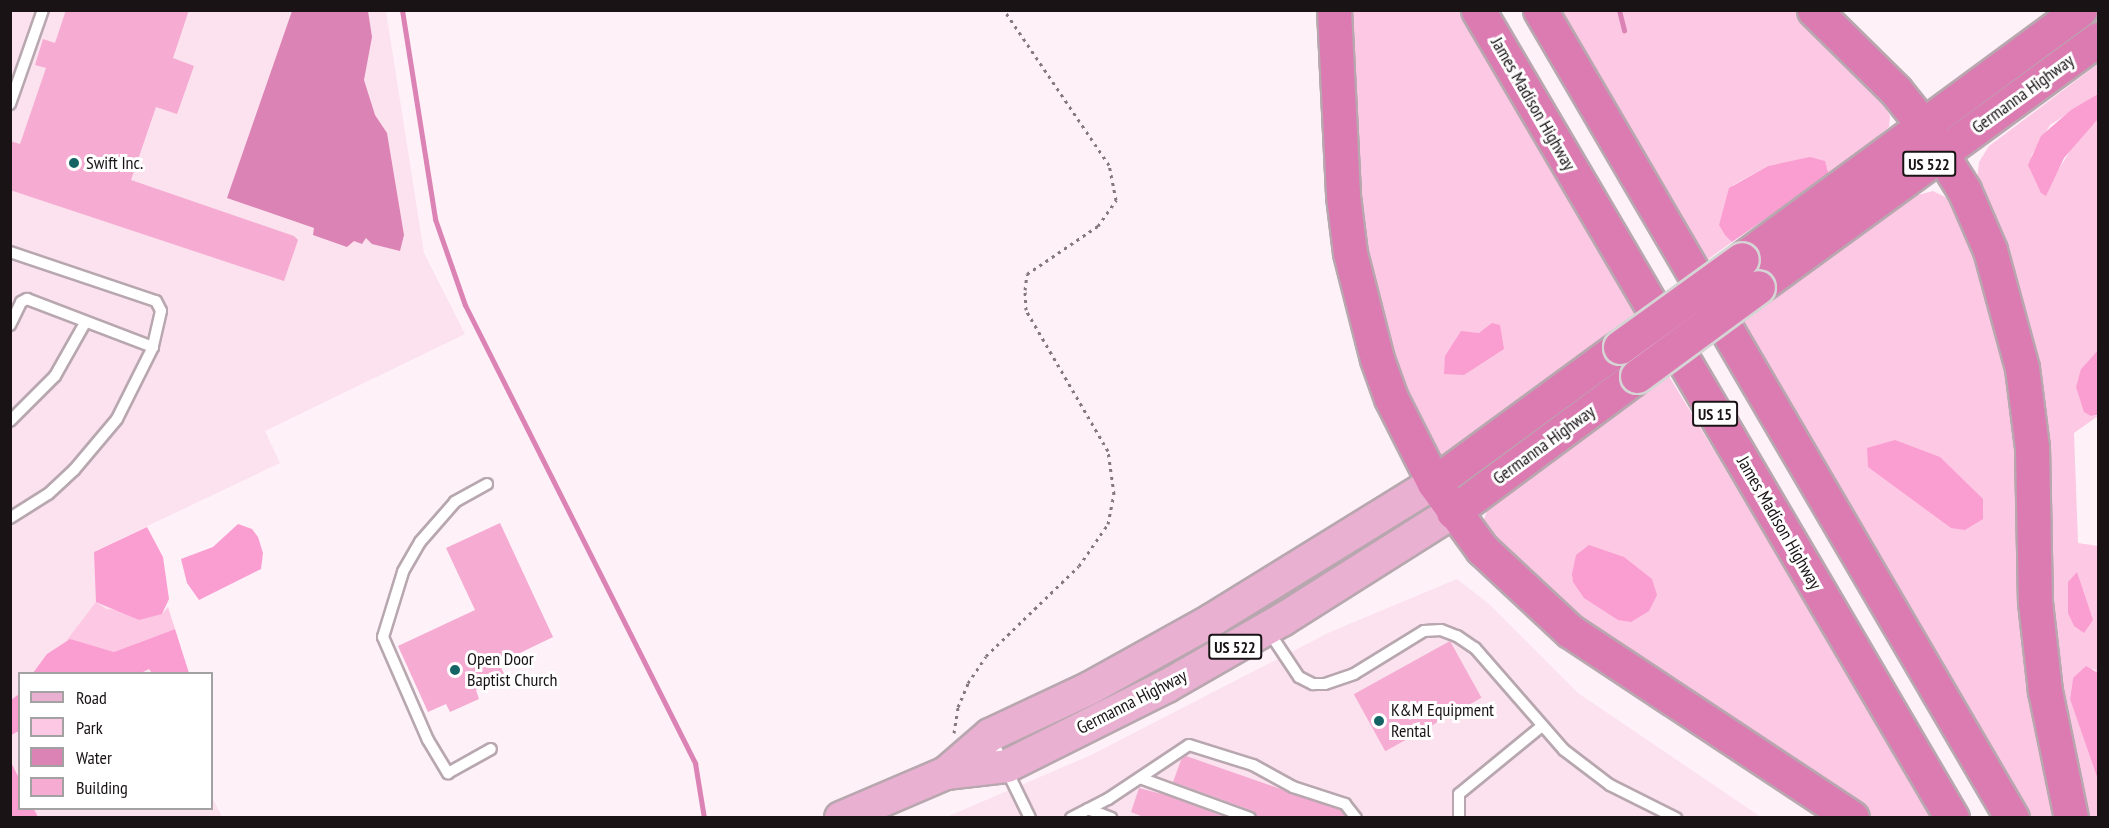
<!DOCTYPE html>
<html>
<head>
<meta charset="utf-8">
<style>
	body { margin:0 }
	#map { position:relative; width:2109px; height:828px; overflow:hidden; background:#fff1f8; font-family:"PT Sans Narrow",sans-serif }
	div>[style] { position:absolute }
	[style*='--x'] { left:calc(var(--x)*1px); top:calc(var(--y)*1px); width:calc(var(--w)*1px); rotate:calc(var(--a)*1deg) }
	.built>* { inset:0; background:#fbe2ee }
	.green>* { inset:0; background:#fdc8e4 }
	.forest>* { inset:0; background:#fa9ed1 }
	.water>* { inset:0; background:#dc83b5 }
	.stream>* { height:5px; margin:-2.5px; padding:0 2.5px; transform-origin:2.5px; border-radius:2.5px; background:#dc83b5 }
	.building>* { inset:0; background:#f5abd2; transform-origin:0 0 }
	.path>* { height:3px; margin-top:-1.5px; transform-origin:0; background:repeating-linear-gradient(90deg,#83797e 0 3px,transparent 0 7.5px) }
	.roads { filter:drop-shadow(2px 0 #b8a7af) drop-shadow(-2px 0 #b8a7af) drop-shadow(0 2px #b8a7af) drop-shadow(0 -2px #b8a7af) }
	.lane>* { height:10px; margin:-5px; padding:0 5px; transform-origin:5px; border-radius:5px; background:#fff }
	.primary>* { height:32px; margin:-16px; padding:0 16px; transform-origin:16px; border-radius:16px; background:#eab0d1 }
	.highway>* { height:33px; margin:-16.5px; padding:0 16.5px; transform-origin:16.5px; border-radius:16.5px; background:#dc7bb2 }
	.bridges { filter:drop-shadow(2px 0 #d6d5d5) drop-shadow(-2px 0 #d6d5d5) drop-shadow(0 2px #d6d5d5) drop-shadow(0 -2px #d6d5d5) }
	.highway-bridge>* { height:33px; margin:-16.5px; padding:0 16.5px; transform-origin:16.5px; border-radius:16.5px; background:#dc7bb2 }
	.dots>* { width:16px; height:16px; translate:-50% -50%; box-sizing:border-box; border:3px solid #fff; border-radius:50% }
	span { translate:-50% -50%; white-space:nowrap; text-align:center; line-height:1.15; -webkit-text-stroke:6px #fff; paint-order:stroke }
	.shield-label span { padding:2px 4px; background:#fff; border:2px solid; border-radius:4px; -webkit-text-stroke-width:0 }
	.shield-label { font-size:16px; color:#191316; font-weight:700 }
	.street-label { font-size:18px; color:#191316 }
	.poi-label { font-size:18px; color:#191316 }
	.left { translate:0 -50%; text-align:left }
	.frame { position:absolute; inset:0; border:12px solid #191316; pointer-events:none }
	.legend { position:absolute; left:18px; top:672px; width:195px; height:138px; box-sizing:border-box; background:#fff; border:2px solid #a3a1a2; margin:0; padding:8px 10px; list-style:none; font-size:18px; color:#191316 }
	.legend li { display:flex; align-items:center; gap:12px; height:30px }
	.legend b { width:30px; border:2px solid #a3a1a2 }
</style>
</head>
<body>
<div id="map">
	<div class="built">
		<i style="clip-path:polygon(11px 11px,386px 11px,424px 253px,465px 334px,265px 431px,280px 463px,95px 551px,152px 673px,20px 674px,19px 778px,11px 760px)"></i>
		<i style="clip-path:polygon(1457px 579px,1489px 604px,1578px 693px,1761px 817px,944px 818px,1091px 755px,1330px 632px)"></i>
		<i style="clip-path:polygon(212px 797px,222px 817px,38px 818px,34px 809px,212px 808px)"></i>
	</div>
	<div class="green">
		<i style="clip-path:polygon(1339px 11px,1460px 11px,1636px 313px,1443px 459px,1432px 456px,1367px 297px)"></i>
		<i style="clip-path:polygon(1559px 11px,1802px 11px,1878px 93px,1890px 116px,1889px 127px,1829px 175px,1827px 167px,1793px 161px,1768px 166px,1733px 185px,1719px 225px,1732px 242px,1704px 262px)"></i>
		<i style="clip-path:polygon(2098px 64px,2098px 94px,2050px 125px,2031px 156px,2057px 172px,2073px 146px,2098px 119px,2098px 350px,2081px 369px,2091px 416px,2098px 416px,2074px 433px,2078px 543px,2098px 546px,2098px 673px,2094px 669px,2073px 678px,2070px 698px,2098px 780px,2098px 817px,2084px 817px,2073px 776px,1977px 181px,1979px 162px,1989px 146px)"></i>
		<i style="clip-path:polygon(1933px 191px,1951px 200px,1977px 255px,2006px 345px,2059px 817px,2032px 817px,2009px 783px,1738px 323px,1914px 196px)"></i>
		<i style="clip-path:polygon(1667px 373px,1718px 457px,1932px 817px,1859px 817px,1656px 681px,1503px 559px,1483px 523px,1488px 508px)"></i>
		<i style="clip-path:polygon(96px 602px,106px 609px,162px 614px,168px 607px,175px 629px,114px 652px,67px 640px)"></i>
	</div>
	<div class="forest">
		<i style="clip-path:polygon(2098px 94px,2098px 119px,2064px 158px,2046px 196px,2041px 193px,2028px 165px,2041px 136px,2071px 110px)"></i>
		<i style="clip-path:polygon(1810px 157px,1825px 161px,1829px 175px,1732px 242px,1725px 235px,1719px 225px,1729px 188px,1768px 166px)"></i>
		<i style="clip-path:polygon(1492px 323px,1500px 325px,1504px 349px,1464px 375px,1444px 374px,1445px 356px,1461px 331px,1479px 333px)"></i>
		<i style="clip-path:polygon(2098px 350px,2098px 415px,2091px 416px,2084px 412px,2076px 387px,2081px 369px)"></i>
		<i style="clip-path:polygon(1895px 440px,1940px 457px,1983px 499px,1983px 519px,1965px 530px,1951px 528px,1868px 467px,1867px 448px)"></i>
		<i style="clip-path:polygon(238px 524px,252px 529px,258px 537px,263px 553px,261px 569px,199px 600px,187px 583px,181px 559px,213px 547px)"></i>
		<i style="clip-path:polygon(147px 527px,163px 557px,169px 599px,162px 614px,139px 620px,96px 602px,94px 552px)"></i>
		<i style="clip-path:polygon(1589px 545px,1624px 557px,1652px 579px,1657px 595px,1649px 611px,1631px 622px,1618px 620px,1584px 598px,1573px 582px,1572px 574px,1576px 555px)"></i>
		<i style="clip-path:polygon(2077px 572px,2093px 620px,2084px 633px,2074px 626px,2068px 613px,2068px 582px)"></i>
		<i style="clip-path:polygon(175px 629px,189px 673px,152px 673px,149px 669px,139px 674px,33px 673px,47px 654px,70px 639px,114px 652px)"></i>
		<i style="clip-path:polygon(2086px 666px,2098px 673px,2098px 780px,2070px 699px,2073px 678px)"></i>
		<i style="clip-path:polygon(19px 694px,19px 731px,11px 735px,11px 700px)"></i>
		<i style="clip-path:polygon(10px 760px,19px 778px,20px 808px,34px 809px,38px 817px,11px 817px)"></i>
	</div>
	<div class="water">
		<i style="clip-path:polygon(292px 11px,368px 11px,372px 37px,364px 80px,375px 115px,387px 133px,404px 235px,400px 251px,372px 244px,366px 238px,362px 244px,354px 241px,347px 247px,313px 235px,314px 228px,227px 198px)"></i>
	</div>
	<div class="stream">
		<i style="--x:402;--y:10;--w:212;--a:81"></i>
		<i style="--x:435;--y:219;--w:91;--a:70.8"></i>
		<i style="--x:465;--y:305;--w:513;--a:63.33"></i>
		<i style="--x:695;--y:763;--w:56;--a:80.7"></i>
		<i style="--x:1619;--y:10;--w:21;--a:76"></i>
	</div>
	<div class="building">
		<i style="clip-path:polygon(66px 10px,189px 10px,173px 58px,194px 66px,177px 114px,156px 107px,131px 180px,294px 236px,298px 240px,284px 281px,10px 190px,10px 141px,20px 144px,46px 68px,35px 65px,43px 39px,55px 43px)"></i>
		<i style="clip-path:polygon(500px 523px,553px 637px,499px 663px,505px 676px,476px 690px,479px 699px,450px 712px,446px 704px,428px 712px,398px 646px,475px 610px,446px 548px)"></i>
		<i style="left:1450px;top:641px;width:65px;height:110px;rotate:61deg"></i>
		<i style="clip-path:polygon(1186px 756px,1341px 810px,1346px 818px,1257px 818px,1253px 811px,1173px 782px,1181px 760px)"></i>
		<i style="clip-path:polygon(1139px 788px,1169px 796px,1227px 818px,1146px 818px,1131px 812px)"></i>
	</div>
	<div class="path">
		<i style="--x:954;--y:733;--w:26;--a:-81"></i>
		<i style="--x:958;--y:707;--w:26;--a:-67"></i>
		<i style="--x:968;--y:683;--w:32;--a:-56"></i>
		<i style="--x:986;--y:656;--w:129;--a:-44.1"></i>
		<i style="--x:1079;--y:566;--w:51;--a:-55.4"></i>
		<i style="--x:1108;--y:524;--w:31;--a:-79"></i>
		<i style="--x:1114;--y:494;--w:43;--a:-97.9"></i>
		<i style="--x:1108;--y:451;--w:163;--a:-120.2"></i>
		<i style="--x:1026;--y:310;--w:20;--a:-93"></i>
		<i style="--x:1025;--y:290;--w:16;--a:-83"></i>
		<i style="--x:1027;--y:274;--w:86;--a:-34.1"></i>
		<i style="--x:1098;--y:226;--w:32;--a:-55"></i>
		<i style="--x:1116;--y:200;--w:36;--a:-101"></i>
		<i style="--x:1109;--y:165;--w:187;--a:-124.1"></i>
	</div>
	<div class="roads">
		<div class="lane">
			<i style="--x:10;--y:104;--w:100;--a:-70.7"></i>
			<i style="--x:10;--y:252;--w:154;--a:18.6"></i>
			<i style="--x:156;--y:301;--w:11;--a:63"></i>
			<i style="--x:161;--y:311;--w:37;--a:103"></i>
			<i style="--x:153;--y:347;--w:80;--a:116.6"></i>
			<i style="--x:117;--y:419;--w:67;--a:130.1"></i>
			<i style="--x:74;--y:470;--w:35;--a:137"></i>
			<i style="--x:48;--y:494;--w:45;--a:147.7"></i>
			<i style="--x:10;--y:325;--w:25;--a:-64"></i>
			<i style="--x:21;--y:302;--w:7;--a:-27"></i>
			<i style="--x:27;--y:299;--w:135;--a:20.9"></i>
			<i style="--x:10;--y:421;--w:64;--a:-45"></i>
			<i style="--x:55;--y:376;--w:61;--a:-60.5"></i>
			<i style="--x:487;--y:484;--w:37;--a:151"></i>
			<i style="--x:455;--y:502;--w:53;--a:131.2"></i>
			<i style="--x:420;--y:542;--w:34;--a:120"></i>
			<i style="--x:403;--y:572;--w:68;--a:107.1"></i>
			<i style="--x:383;--y:637;--w:112;--a:66.4"></i>
			<i style="--x:428;--y:740;--w:39;--a:59"></i>
			<i style="--x:448;--y:773;--w:49;--a:-29.2"></i>
			<i style="--x:1269;--y:632;--w:54;--a:56.3"></i>
			<i style="--x:1299;--y:677;--w:16;--a:27"></i>
			<i style="--x:1313;--y:684;--w:12;--a:0"></i>
			<i style="--x:1325;--y:684;--w:31;--a:-19"></i>
			<i style="--x:1354;--y:674;--w:82;--a:-31.6"></i>
			<i style="--x:1424;--y:631;--w:17;--a:-3"></i>
			<i style="--x:1441;--y:630;--w:17;--a:21"></i>
			<i style="--x:1457;--y:636;--w:22;--a:34"></i>
			<i style="--x:1475;--y:648;--w:135;--a:48.9"></i>
			<i style="--x:1564;--y:750;--w:58;--a:37.3"></i>
			<i style="--x:1610;--y:785;--w:74;--a:26.6"></i>
			<i style="--x:991;--y:738;--w:89;--a:64"></i>
			<i style="--x:1140;--y:778;--w:117;--a:20"></i>
			<i style="--x:1088;--y:809;--w:25;--a:21"></i>
			<i style="--x:1071;--y:818;--w:42;--a:-27.2"></i>
			<i style="--x:1108;--y:799;--w:97;--a:-33.7"></i>
			<i style="--x:1189;--y:745;--w:67;--a:17.4"></i>
			<i style="--x:1253;--y:765;--w:46;--a:28.8"></i>
			<i style="--x:1293;--y:787;--w:55;--a:18.1"></i>
			<i style="--x:1345;--y:804;--w:18;--a:52"></i>
			<i style="--x:1459;--y:818;--w:24;--a:-90"></i>
			<i style="--x:1459;--y:794;--w:107;--a:-39.3"></i>
		</div>
		<div class="primary">
			<i style="--x:946;--y:773;--w:58;--a:-40.8"></i>
			<i style="--x:990;--y:735;--w:110;--a:-25.2"></i>
			<i style="--x:1090;--y:688;--w:140;--a:-29.1"></i>
			<i style="--x:1212;--y:620;--w:261;--a:-31.7"></i>
			<i style="--x:841;--y:818;--w:114;--a:-23.2"></i>
			<i style="--x:946;--y:773;--w:61;--a:-6.5"></i>
			<i style="--x:1007;--y:766;--w:179;--a:-26.6"></i>
			<i style="--x:1167;--y:686;--w:133;--a:-29.9"></i>
			<i style="--x:1282;--y:620;--w:202;--a:-32.3"></i>
		</div>
		<div class="highway">
			<i style="--x:1334;--y:10;--w:186;--a:87.2"></i>
			<i style="--x:1343;--y:196;--w:57;--a:83"></i>
			<i style="--x:1350;--y:253;--w:109;--a:75.7"></i>
			<i style="--x:1377;--y:359;--w:41;--a:70.3"></i>
			<i style="--x:1391;--y:398;--w:95;--a:63.2"></i>
			<i style="--x:1434;--y:483;--w:82;--a:54"></i>
			<i style="--x:1482;--y:549;--w:120;--a:43"></i>
			<i style="--x:1570;--y:631;--w:338;--a:33.5"></i>
			<i style="--x:1478;--y:10;--w:937;--a:59.6"></i>
			<i style="--x:1540;--y:10;--w:936;--a:59.71"></i>
			<i style="--x:1814;--y:10;--w:115;--a:44.6"></i>
			<i style="--x:1896;--y:91;--w:43;--a:51.5"></i>
			<i style="--x:1923;--y:125;--w:77;--a:57.8"></i>
			<i style="--x:1964;--y:190;--w:65;--a:66.6"></i>
			<i style="--x:1990;--y:250;--w:122;--a:74.8"></i>
			<i style="--x:2022;--y:368;--w:80;--a:82.8"></i>
			<i style="--x:2032;--y:447;--w:155;--a:88.9"></i>
			<i style="--x:2035;--y:602;--w:90;--a:83.6"></i>
			<i style="--x:2045;--y:691;--w:130;--a:78.4"></i>
			<i style="--x:1742;--y:259;--w:420;--a:-36.4"></i>
			<i style="--x:1758;--y:287;--w:421;--a:-36.1"></i>
			<i style="--x:1434;--y:483;--w:230;--a:-36.2"></i>
			<i style="--x:1453;--y:512;--w:229;--a:-36.5"></i>
		</div>
	</div>
	<div class="bridges">
		<div class="highway-bridge">
			<i style="--x:1620;--y:347;--w:150;--a:-35.8"></i>
			<i style="--x:1637;--y:376;--w:150;--a:-36.3"></i>
		</div>
	</div>
	<div class="dots">
		<i style="left:74px;top:163px;background:#146465"></i>
		<i style="left:455px;top:670px;background:#146465"></i>
		<i style="left:1379px;top:721px;background:#146465"></i>
	</div>
	<div class="shield-label">
		<span style="left:1929px;top:164px">US 522</span>
		<span style="left:1715px;top:414px">US 15</span>
		<span style="left:1235px;top:647px">US 522</span>
	</div>
	<div class="street-label">
		<span style="left:2023px;top:94px;rotate:-36deg">Germanna Highway</span>
		<span style="left:1533px;top:104px;rotate:60deg">James Madison Highway</span>
		<span style="left:1544px;top:445px;rotate:-36deg">Germanna Highway</span>
		<span style="left:1779px;top:523px;rotate:60deg">James Madison Highway</span>
		<span style="left:1132px;top:702px;rotate:-27deg">Germanna Highway</span>
	</div>
	<div class="poi-label">
		<span class="left" style="left:86px;top:163px">Swift Inc.</span>
		<span class="left" style="left:467px;top:670px">Open Door<br>Baptist Church</span>
		<span class="left" style="left:1391px;top:721px">K&amp;M Equipment<br>Rental</span>
	</div>
	<div class="frame"></div>
	<ul class="legend">
	<li><b style="height:8px;background:#eab0d1"></b>Road</li>
	<li><b style="height:16px;background:#fdc8e4"></b>Park</li>
	<li><b style="height:16px;background:#dc83b5"></b>Water</li>
	<li><b style="height:16px;background:#f5abd2"></b>Building</li>
	</ul>
</div>
</body>
</html>
